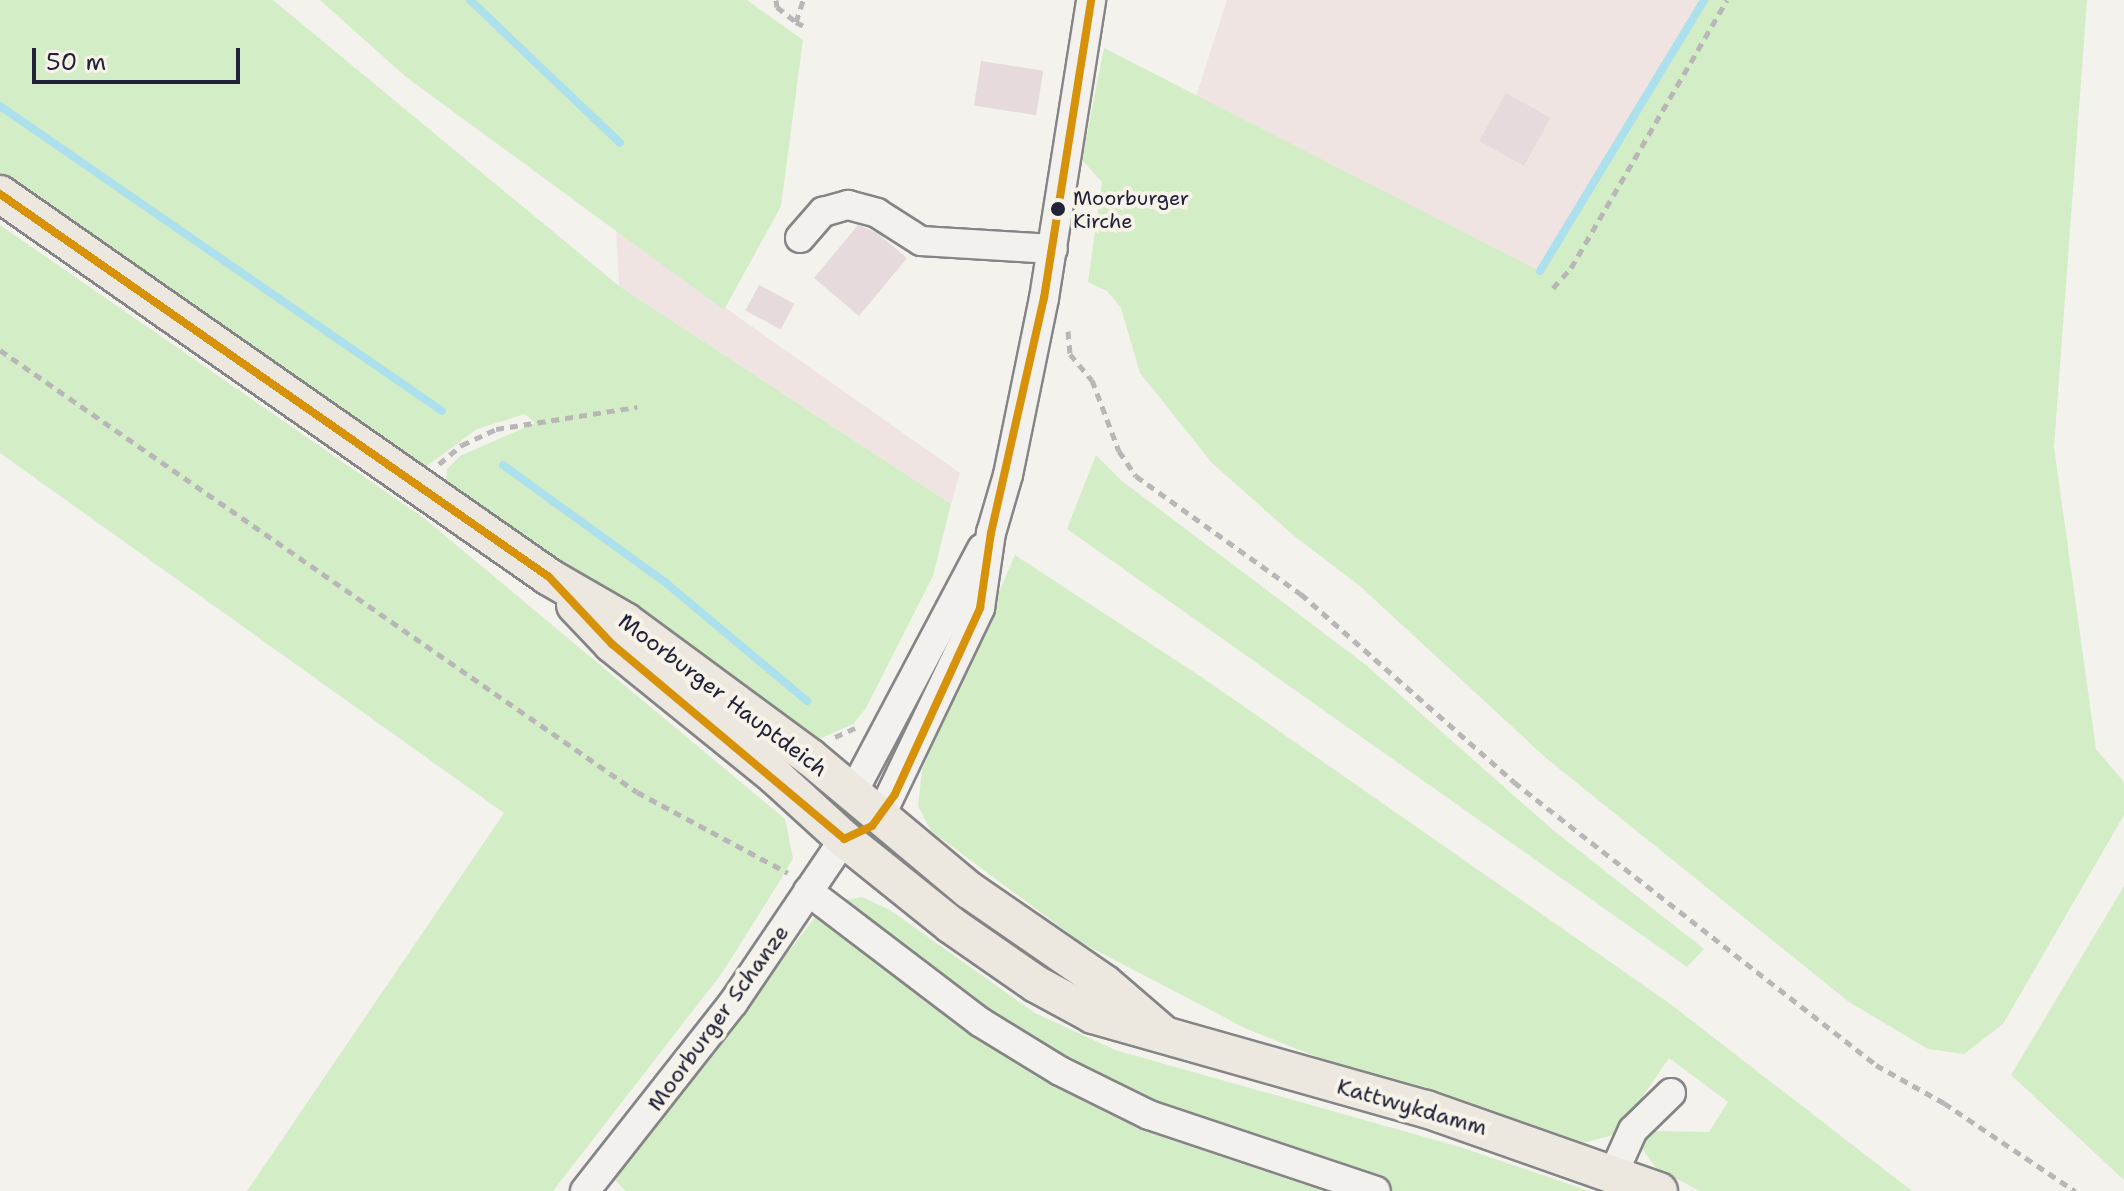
<!DOCTYPE html>
<html>
<head>
<meta charset="utf-8">
<style>
	body { margin:0 }
	#map { position:relative; width:2124px; height:1191px; overflow:hidden; background:#f4f2ec; font-family:"Shantell Sans",sans-serif }
	div>[style] { position:absolute }
	[style*='--x'] { left:calc(var(--x)*1px); top:calc(var(--y)*1px); width:calc(var(--w)*1px); rotate:calc(var(--a)*1deg) }
	.built>* { inset:0; background:#f0e4e2 }
	.green>* { inset:0; background:#d3edc7 }
	.stream>* { height:8px; margin:-4px; padding:0 4px; transform-origin:4px; border-radius:4px; background:#ace0ed }
	.building>* { inset:0; background:#e6dadc; transform-origin:0 0 }
	.path>* { height:5px; margin-top:-2.5px; transform-origin:0; background:repeating-linear-gradient(90deg,#b8b6b6 0 8px,transparent 0 14px) }
	.roads { filter:drop-shadow(2px 0 #858486) drop-shadow(-2px 0 #858486) drop-shadow(0 2px #858486) drop-shadow(0 -2px #858486) }
	.minor>* { height:28px; margin:-14px; padding:0 14px; transform-origin:14px; border-radius:14px; background:#f2f1ed }
	.major>* { height:36px; margin:-18px; padding:0 18px; transform-origin:18px; border-radius:18px; background:#ece8df }
	.bus-1>* { height:8px; margin:-4px; padding:0 4px; transform-origin:4px; border-radius:4px; background:#d79209 }
	.dots>* { width:22px; height:22px; translate:-50% -50%; box-sizing:border-box; border:4px solid #f7f3e8; border-radius:50% }
	span { translate:-50% -50%; white-space:nowrap; text-align:center; line-height:1.15; -webkit-text-stroke:8px #f7f3e8; paint-order:stroke }
	.bus-label { font-size:20px; color:#22223b }
	.left { translate:0 -50%; text-align:left }
	.street-label { font-size:22px; color:#22223b }
	.scale { position:absolute; left:32px; top:48px; width:208px; height:36px; box-sizing:border-box; border:4px solid #22223b; border-top:0; padding-left:10px; font-size:24px; line-height:28px; white-space:nowrap; color:#22223b; -webkit-text-stroke:6px #f7f3e8; paint-order:stroke }
</style>
</head>
<body>
<div id="map">
	<div class="built">
		<i style="clip-path:polygon(1227px 0,1704px 0,1540px 271px,1196px 96px)"></i>
		<i style="clip-path:polygon(616px 231px,960px 473px,951px 504px,619px 286px)"></i>
	</div>
	<div class="green">
		<i style="clip-path:polygon(0 0,273px 0,619px 286px,951px 504px,933px 576px,866px 708px,853px 724px,810px 743px,446px 482px,447px 469px,460px 456px,535px 423px,525px 414px,477px 429px,424px 468px,0 175px)"></i>
		<i style="clip-path:polygon(320px 0,747px 0,803px 40px,781px 206px,724px 310px,406px 77px)"></i>
		<i style="clip-path:polygon(1704px 0,2087px 0,2054px 447px,2096px 749px,2124px 782px,2124px 815px,2003px 1024px,1964px 1054px,1928px 1049px,1849px 1002px,1546px 758px,1361px 587px,1293px 535px,1212px 463px,1140px 373px,1121px 308px,1107px 291px,1088px 282px,1102px 182px,1082px 160px,1104px 48px,1540px 271px)"></i>
		<i style="clip-path:polygon(0 225px,425px 519px,785px 819px,793px 858px,778px 884px,722px 973px,553px 1191px,247px 1191px,504px 813px,0 453px)"></i>
		<i style="clip-path:polygon(1096px 455px,1122px 481px,1366px 665px,1553px 830px,1704px 949px,1687px 967px,1067px 529px)"></i>
		<i style="clip-path:polygon(1015px 555px,1203px 678px,1669px 1003px,1912px 1191px,1700px 1191px,1656px 1168px,1641px 1147px,1649px 1131px,1709px 1132px,1728px 1102px,1669px 1058px,1617px 1134px,1583px 1143px,1340px 1066px,1247px 1029px,1082px 943px,931px 831px,918px 806px,922px 770px)"></i>
		<i style="clip-path:polygon(2124px 886px,2124px 1180px,2011px 1075px)"></i>
		<i style="clip-path:polygon(862px 897px,890px 910px,1035px 1013px,1115px 1050px,1460px 1147px,1589px 1191px,626px 1191px,614px 1179px,819px 912px,1060px 1065px,841px 901px)"></i>
	</div>
	<div class="stream">
		<i style="--x:470;--y:0;--w:207;--a:43.6"></i>
		<i style="--x:0;--y:106;--w:537;--a:34.61"></i>
		<i style="--x:1540;--y:271;--w:317;--a:-58.8"></i>
		<i style="--x:503;--y:465;--w:201;--a:35.9"></i>
		<i style="--x:666;--y:583;--w:184;--a:39.9"></i>
	</div>
	<div class="building">
		<i style="left:981px;top:61px;width:63px;height:45px;rotate:9deg"></i>
		<i style="left:1506px;top:93px;width:51px;height:55px;rotate:29deg"></i>
		<i style="clip-path:polygon(858px 225px,877px 233px,907px 258px,859px 316px,814px 278px)"></i>
		<i style="left:759px;top:285px;width:40px;height:29px;rotate:28deg"></i>
	</div>
	<div class="path">
		<i style="--x:776;--y:0;--w:7;--a:82"></i>
		<i style="--x:777;--y:7;--w:24;--a:38"></i>
		<i style="--x:796;--y:22;--w:23;--a:-72"></i>
		<i style="--x:796;--y:22;--w:11;--a:27"></i>
		<i style="--x:1553;--y:288;--w:27;--a:-48"></i>
		<i style="--x:1571;--y:268;--w:310;--a:-59.8"></i>
		<i style="--x:1068;--y:331;--w:23;--a:85"></i>
		<i style="--x:1070;--y:354;--w:34;--a:50"></i>
		<i style="--x:1092;--y:380;--w:76;--a:69.2"></i>
		<i style="--x:1119;--y:451;--w:30;--a:56"></i>
		<i style="--x:1136;--y:476;--w:203;--a:35.6"></i>
		<i style="--x:1301;--y:594;--w:284;--a:41.4"></i>
		<i style="--x:1514;--y:782;--w:459;--a:38"></i>
		<i style="--x:1876;--y:1065;--w:78;--a:29.2"></i>
		<i style="--x:1944;--y:1103;--w:158;--a:33.9"></i>
		<i style="--x:0;--y:350;--w:775;--a:34.76"></i>
		<i style="--x:637;--y:792;--w:171;--a:28.2"></i>
		<i style="--x:439;--y:464;--w:30;--a:-40"></i>
		<i style="--x:462;--y:445;--w:38;--a:-25"></i>
		<i style="--x:496;--y:429;--w:143;--a:-8.9"></i>
		<i style="--x:835;--y:737;--w:22;--a:-24"></i>
	</div>
	<div class="roads">
		<div class="minor">
			<i style="--x:800;--y:238;--w:35;--a:-49"></i>
			<i style="--x:823;--y:212;--w:26;--a:-16"></i>
			<i style="--x:848;--y:205;--w:30;--a:15"></i>
			<i style="--x:877;--y:213;--w:52;--a:32.5"></i>
			<i style="--x:921;--y:241;--w:132;--a:3.5"></i>
			<i style="--x:852;--y:794;--w:278;--a:-62.1"></i>
			<i style="--x:880;--y:817;--w:232;--a:-64.4"></i>
			<i style="--x:980;--y:608;--w:76;--a:-81.7"></i>
			<i style="--x:991;--y:533;--w:60;--a:-73.7"></i>
			<i style="--x:1008;--y:475;--w:181;--a:-78.5"></i>
			<i style="--x:1044;--y:298;--w:302;--a:-81"></i>
			<i style="--x:808;--y:891;--w:216;--a:37.3"></i>
			<i style="--x:980;--y:1022;--w:94;--a:31.5"></i>
			<i style="--x:1060;--y:1071;--w:99;--a:26.3"></i>
			<i style="--x:1149;--y:1115;--w:239;--a:18.5"></i>
			<i style="--x:1614;--y:1172;--w:46;--a:-65.7"></i>
			<i style="--x:1633;--y:1130;--w:53;--a:-44.2"></i>
			<i style="--x:585;--y:1191;--w:239;--a:-51.8"></i>
			<i style="--x:733;--y:1003;--w:198;--a:-55.9"></i>
		</div>
		<div class="major">
			<i style="--x:0;--y:194;--w:669;--a:34.9"></i>
			<i style="--x:549;--y:577;--w:88;--a:30.1"></i>
			<i style="--x:625;--y:621;--w:231;--a:36.4"></i>
			<i style="--x:811;--y:758;--w:206;--a:39.9"></i>
			<i style="--x:969;--y:890;--w:164;--a:34.6"></i>
			<i style="--x:1104;--y:983;--w:75;--a:40.7"></i>
			<i style="--x:575;--y:605;--w:54;--a:46.5"></i>
			<i style="--x:612;--y:644;--w:211;--a:39"></i>
			<i style="--x:776;--y:777;--w:92;--a:42.4"></i>
			<i style="--x:844;--y:839;--w:137;--a:38.8"></i>
			<i style="--x:951;--y:925;--w:103;--a:34.8"></i>
			<i style="--x:1036;--y:984;--w:65;--a:28.5"></i>
			<i style="--x:1093;--y:1015;--w:346;--a:15.8"></i>
			<i style="--x:1426;--y:1109;--w:247;--a:19.4"></i>
		</div>
	</div>
	<div class="bus-1">
		<i style="--x:0;--y:194;--w:669;--a:34.9"></i>
		<i style="--x:549;--y:577;--w:92;--a:46.8"></i>
		<i style="--x:612;--y:644;--w:303;--a:40"></i>
		<i style="--x:844;--y:839;--w:31;--a:-25"></i>
		<i style="--x:872;--y:826;--w:39;--a:-54"></i>
		<i style="--x:895;--y:794;--w:205;--a:-65.4"></i>
		<i style="--x:980;--y:608;--w:76;--a:-81.7"></i>
		<i style="--x:991;--y:533;--w:241;--a:-77.3"></i>
		<i style="--x:1044;--y:298;--w:302;--a:-81"></i>
	</div>
	<div class="dots">
		<i style="left:1058px;top:209px;background:#22223b"></i>
	</div>
	<div class="bus-label">
		<span class="left" style="left:1073px;top:210px">Moorburger<br>Kirche</span>
	</div>
	<div class="street-label">
		<span style="left:723px;top:695px;rotate:37deg">Moorburger Hauptdeich</span>
		<span style="left:718px;top:1018px;rotate:-54deg">Moorburger Schanze</span>
		<span style="left:1412px;top:1107px;rotate:16deg">Kattwykdamm</span>
	</div>
	<div class="scale">50 m</div>
</div>
</body>
</html>
